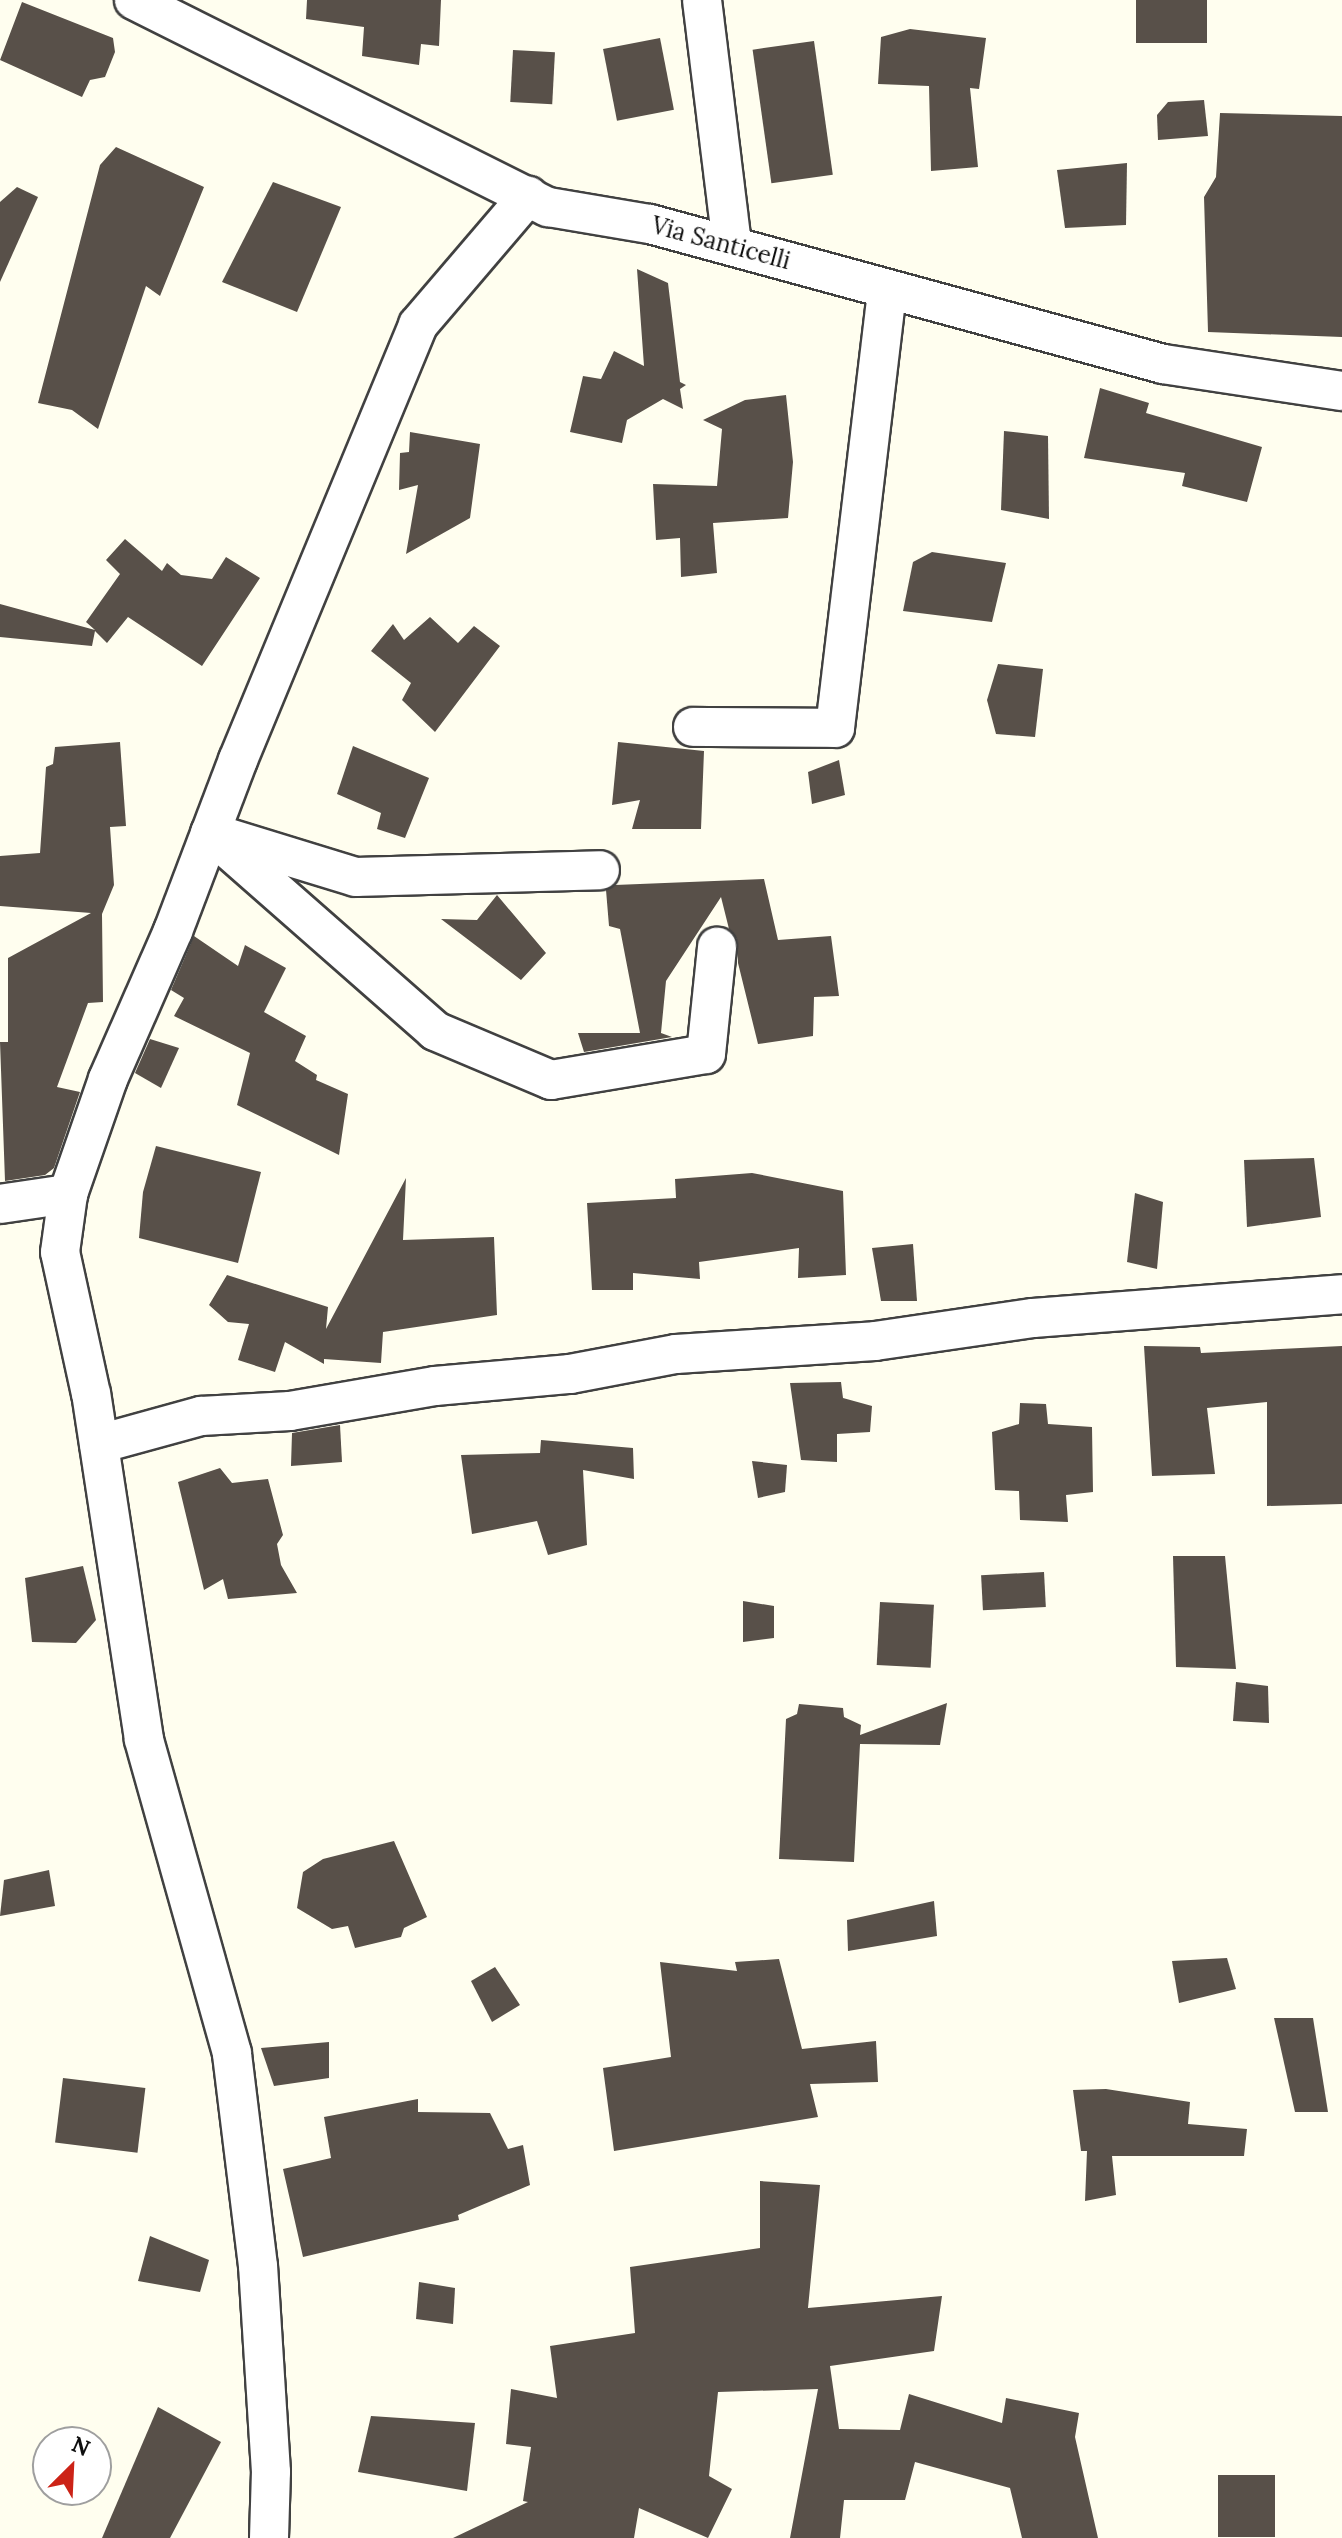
<!DOCTYPE html>
<html>
<head>
<meta charset="utf-8">
<style>
	body { margin:0 }
	#map { position:relative; width:1342px; height:2538px; overflow:hidden; background:#fffeef; font-family:Lora,serif }
	div>[style] { position:absolute }
	[style*='--x'] { left:calc(var(--x)*1px); top:calc(var(--y)*1px); width:calc(var(--w)*1px); rotate:calc(var(--a)*1deg) }
	.building>* { inset:0; background:#585049; transform-origin:0 0 }
	.roads { filter:drop-shadow(2px 0 #414141) drop-shadow(-2px 0 #414141) drop-shadow(0 2px #414141) drop-shadow(0 -2px #414141) }
	.minor>* { height:38px; margin:-19px; padding:0 19px; transform-origin:19px; border-radius:19px; background:#fff }
	span { translate:-50% -50%; white-space:nowrap; text-align:center; line-height:1.15; -webkit-text-stroke:8px #fff; paint-order:stroke }
	.street-label { font-size:24px; color:#0e0e0e }
	.north { position:absolute; left:32px; top:2426px; width:80px; height:80px; box-sizing:border-box; background:#fff; border:2px solid #9f9f9f; border-radius:50%; rotate:24deg; font-size:22px; font-weight:700; line-height:32px; text-align:center; color:#0e0e0e }
	.north::after { content:''; display:block; margin:auto; width:28px; height:36px; background:#cc2317; clip-path:polygon(50% 0,100% 100%,50% 72%,0 100%) }
</style>
</head>
<body>
<div id="map">
	<div class="building">
		<i style="clip-path:polygon(307px 0,441px 0,439px 46px,421px 44px,419px 65px,362px 56px,364px 27px,306px 19px)"></i>
		<i style="left:1136px;top:0;width:71px;height:43px"></i>
		<i style="clip-path:polygon(22px 2px,113px 38px,115px 52px,105px 77px,90px 80px,82px 97px,0 60px)"></i>
		<i style="clip-path:polygon(910px 29px,986px 38px,979px 89px,970px 88px,978px 167px,931px 171px,929px 86px,878px 84px,881px 37px)"></i>
		<i style="left:660px;top:38px;width:73px;height:58px;rotate:79deg"></i>
		<i style="left:814px;top:41px;width:135px;height:62px;rotate:82deg"></i>
		<i style="left:513px;top:50px;width:42px;height:52px;rotate:3deg"></i>
		<i style="clip-path:polygon(1204px 100px,1208px 136px,1158px 140px,1157px 115px,1168px 102px)"></i>
		<i style="clip-path:polygon(1220px 113px,1342px 116px,1342px 337px,1208px 332px,1204px 197px,1216px 177px)"></i>
		<i style="clip-path:polygon(116px 147px,204px 187px,160px 296px,146px 286px,98px 429px,72px 410px,38px 403px,100px 165px)"></i>
		<i style="clip-path:polygon(1127px 163px,1126px 225px,1065px 228px,1057px 170px)"></i>
		<i style="clip-path:polygon(273px 182px,341px 207px,297px 312px,222px 282px)"></i>
		<i style="clip-path:polygon(17px 187px,38px 197px,0 282px,0 202px)"></i>
		<i style="clip-path:polygon(637px 269px,668px 283px,680px 382px,686px 385px,680px 389px,683px 409px,663px 399px,627px 420px,622px 443px,570px 432px,583px 376px,601px 379px,614px 351px,644px 366px)"></i>
		<i style="clip-path:polygon(1100px 388px,1149px 403px,1146px 413px,1262px 447px,1247px 502px,1182px 486px,1185px 473px,1084px 458px)"></i>
		<i style="clip-path:polygon(786px 395px,793px 462px,788px 518px,713px 523px,717px 573px,681px 577px,680px 538px,656px 540px,653px 484px,717px 486px,722px 429px,703px 420px,745px 400px)"></i>
		<i style="clip-path:polygon(1004px 431px,1048px 436px,1049px 519px,1001px 510px)"></i>
		<i style="clip-path:polygon(410px 432px,480px 444px,470px 518px,406px 554px,418px 485px,399px 490px,400px 453px,409px 452px)"></i>
		<i style="clip-path:polygon(125px 539px,162px 571px,167px 563px,181px 575px,212px 579px,226px 557px,260px 578px,202px 666px,128px 617px,107px 643px,95px 631px,92px 646px,0 637px,0 604px,95px 630px,86px 622px,120px 574px,106px 560px)"></i>
		<i style="clip-path:polygon(932px 552px,1006px 563px,992px 622px,903px 611px,913px 562px)"></i>
		<i style="clip-path:polygon(430px 617px,458px 643px,474px 626px,500px 646px,435px 732px,402px 700px,411px 683px,371px 651px,393px 624px,404px 640px)"></i>
		<i style="clip-path:polygon(998px 664px,1043px 669px,1035px 737px,996px 734px,987px 700px)"></i>
		<i style="clip-path:polygon(120px 742px,126px 826px,110px 827px,114px 885px,102px 914px,103px 1002px,88px 1003px,57px 1087px,80px 1092px,54px 1168px,45px 1175px,5px 1181px,0 1042px,8px 1042px,8px 958px,91px 913px,0 906px,0 856px,40px 853px,46px 767px,53px 764px,55px 747px)"></i>
		<i style="clip-path:polygon(618px 742px,704px 751px,701px 829px,632px 829px,640px 800px,612px 805px)"></i>
		<i style="clip-path:polygon(353px 746px,429px 778px,405px 838px,377px 829px,381px 813px,337px 794px)"></i>
		<i style="clip-path:polygon(839px 760px,845px 795px,812px 804px,808px 772px)"></i>
		<i style="clip-path:polygon(764px 879px,778px 940px,831px 936px,839px 996px,814px 997px,813px 1036px,758px 1044px,738px 963px,737px 939px,729px 929px,721px 897px,666px 981px,661px 1033px,672px 1037px,584px 1052px,578px 1033px,640px 1033px,620px 929px,609px 926px,606px 890px,615px 885px)"></i>
		<i style="clip-path:polygon(497px 895px,546px 953px,521px 980px,441px 919px,477px 920px)"></i>
		<i style="clip-path:polygon(194px 936px,238px 966px,245px 945px,286px 968px,264px 1012px,306px 1036px,295px 1061px,317px 1075px,316px 1080px,348px 1094px,339px 1155px,237px 1105px,250px 1053px,174px 1016px,184px 998px,171px 990px)"></i>
		<i style="clip-path:polygon(150px 1039px,179px 1048px,161px 1088px,135px 1073px)"></i>
		<i style="clip-path:polygon(156px 1146px,261px 1172px,238px 1263px,139px 1238px,143px 1192px)"></i>
		<i style="clip-path:polygon(1314px 1158px,1321px 1217px,1247px 1227px,1244px 1160px)"></i>
		<i style="clip-path:polygon(752px 1173px,843px 1191px,846px 1275px,798px 1278px,799px 1248px,699px 1262px,700px 1279px,633px 1273px,633px 1290px,592px 1290px,587px 1203px,676px 1198px,675px 1179px)"></i>
		<i style="clip-path:polygon(406px 1178px,403px 1240px,494px 1237px,497px 1315px,383px 1332px,381px 1363px,324px 1359px,324px 1364px,285px 1342px,275px 1372px,238px 1360px,249px 1324px,228px 1322px,209px 1305px,227px 1275px,328px 1307px,326px 1329px)"></i>
		<i style="clip-path:polygon(1135px 1193px,1163px 1202px,1157px 1269px,1127px 1262px)"></i>
		<i style="clip-path:polygon(913px 1244px,917px 1301px,881px 1301px,872px 1248px)"></i>
		<i style="clip-path:polygon(1144px 1346px,1200px 1347px,1201px 1353px,1342px 1346px,1342px 1504px,1267px 1506px,1267px 1402px,1207px 1408px,1215px 1474px,1152px 1476px)"></i>
		<i style="clip-path:polygon(841px 1382px,843px 1398px,872px 1406px,870px 1432px,837px 1434px,837px 1462px,801px 1460px,790px 1383px)"></i>
		<i style="clip-path:polygon(1020px 1403px,1046px 1404px,1048px 1424px,1092px 1427px,1093px 1492px,1066px 1495px,1068px 1522px,1020px 1520px,1019px 1491px,995px 1490px,992px 1432px,1019px 1424px)"></i>
		<i style="clip-path:polygon(340px 1425px,342px 1462px,291px 1466px,292px 1433px)"></i>
		<i style="clip-path:polygon(541px 1440px,633px 1448px,634px 1479px,583px 1470px,587px 1545px,548px 1555px,537px 1521px,472px 1534px,461px 1455px,540px 1453px)"></i>
		<i style="clip-path:polygon(752px 1461px,787px 1465px,785px 1492px,758px 1498px)"></i>
		<i style="clip-path:polygon(220px 1468px,232px 1483px,268px 1479px,283px 1535px,277px 1544px,281px 1565px,297px 1593px,228px 1599px,223px 1579px,204px 1590px,178px 1482px)"></i>
		<i style="clip-path:polygon(1173px 1556px,1225px 1556px,1236px 1669px,1176px 1667px)"></i>
		<i style="clip-path:polygon(83px 1566px,96px 1620px,76px 1643px,32px 1642px,25px 1578px)"></i>
		<i style="left:1044px;top:1572px;width:35px;height:63px;rotate:87deg"></i>
		<i style="clip-path:polygon(743px 1601px,774px 1606px,774px 1638px,743px 1642px)"></i>
		<i style="left:880px;top:1602px;width:54px;height:63px;rotate:3deg"></i>
		<i style="clip-path:polygon(1236px 1682px,1268px 1686px,1269px 1723px,1233px 1721px)"></i>
		<i style="clip-path:polygon(947px 1703px,940px 1745px,860px 1744px,854px 1862px,779px 1859px,786px 1719px,797px 1714px,799px 1704px,843px 1708px,844px 1717px,861px 1725px,860px 1735px)"></i>
		<i style="clip-path:polygon(394px 1841px,427px 1917px,404px 1928px,401px 1937px,355px 1948px,348px 1926px,332px 1929px,297px 1908px,303px 1872px,323px 1859px)"></i>
		<i style="clip-path:polygon(49px 1870px,55px 1906px,0 1916px,4px 1880px)"></i>
		<i style="clip-path:polygon(934px 1901px,937px 1936px,848px 1951px,847px 1920px)"></i>
		<i style="clip-path:polygon(1227px 1958px,1236px 1989px,1179px 2003px,1172px 1961px)"></i>
		<i style="clip-path:polygon(779px 1959px,802px 2049px,876px 2041px,878px 2082px,810px 2084px,818px 2117px,614px 2151px,603px 2068px,671px 2057px,660px 1962px,737px 1971px,735px 1962px)"></i>
		<i style="clip-path:polygon(495px 1967px,520px 2005px,492px 2022px,471px 1981px)"></i>
		<i style="clip-path:polygon(1274px 2018px,1313px 2018px,1328px 2112px,1295px 2112px)"></i>
		<i style="clip-path:polygon(329px 2042px,329px 2078px,274px 2086px,261px 2048px)"></i>
		<i style="left:63px;top:2078px;width:83px;height:65px;rotate:7deg"></i>
		<i style="clip-path:polygon(1106px 2089px,1190px 2102px,1188px 2124px,1247px 2129px,1244px 2156px,1112px 2156px,1116px 2195px,1085px 2201px,1087px 2151px,1081px 2151px,1073px 2090px)"></i>
		<i style="clip-path:polygon(418px 2099px,418px 2112px,490px 2113px,508px 2149px,523px 2145px,530px 2185px,458px 2215px,459px 2220px,303px 2257px,283px 2169px,331px 2158px,324px 2117px)"></i>
		<i style="clip-path:polygon(760px 2181px,820px 2185px,808px 2308px,942px 2296px,934px 2351px,830px 2366px,839px 2429px,900px 2430px,909px 2394px,1002px 2423px,1006px 2398px,1079px 2413px,1075px 2437px,1098px 2538px,1022px 2538px,1010px 2488px,915px 2462px,905px 2500px,844px 2500px,840px 2538px,790px 2538px,818px 2389px,718px 2392px,709px 2476px,732px 2489px,708px 2538px,639px 2508px,634px 2538px,453px 2538px,528px 2502px,523px 2501px,531px 2447px,506px 2444px,511px 2389px,557px 2398px,550px 2346px,635px 2333px,630px 2267px,760px 2248px)"></i>
		<i style="clip-path:polygon(150px 2236px,209px 2260px,200px 2292px,138px 2281px)"></i>
		<i style="clip-path:polygon(419px 2282px,455px 2288px,453px 2324px,416px 2319px)"></i>
		<i style="clip-path:polygon(158px 2407px,221px 2442px,170px 2538px,102px 2538px)"></i>
		<i style="clip-path:polygon(371px 2416px,475px 2423px,467px 2491px,358px 2472px)"></i>
		<i style="left:1218px;top:2475px;width:57px;height:62px"></i>
	</div>
	<div class="roads">
		<div class="minor">
			<i style="--x:134;--y:0;--w:463;--a:26.6"></i>
			<i style="--x:548;--y:207;--w:103;--a:9.5"></i>
			<i style="--x:650;--y:224;--w:532;--a:15.26"></i>
			<i style="--x:1163;--y:364;--w:181;--a:8.6"></i>
			<i style="--x:702;--y:0;--w:247;--a:83"></i>
			<i style="--x:693;--y:727;--w:142;--a:0.4"></i>
			<i style="--x:835;--y:728;--w:441;--a:-83.2"></i>
			<i style="--x:210;--y:833;--w:300;--a:41.3"></i>
			<i style="--x:435;--y:1031;--w:126;--a:22.9"></i>
			<i style="--x:551;--y:1080;--w:157;--a:-9.5"></i>
			<i style="--x:706;--y:1054;--w:108;--a:-84.1"></i>
			<i style="--x:225;--y:837;--w:137;--a:17"></i>
			<i style="--x:356;--y:877;--w:244;--a:-1.6"></i>
			<i style="--x:0;--y:1204;--w:69;--a:-8.4"></i>
			<i style="--x:99;--y:1444;--w:106;--a:-15.4"></i>
			<i style="--x:201;--y:1416;--w:89;--a:-3.2"></i>
			<i style="--x:290;--y:1411;--w:147;--a:-9.8"></i>
			<i style="--x:435;--y:1386;--w:136;--a:-5.1"></i>
			<i style="--x:570;--y:1374;--w:108;--a:-10.7"></i>
			<i style="--x:676;--y:1354;--w:199;--a:-3.7"></i>
			<i style="--x:875;--y:1341;--w:160;--a:-8.3"></i>
			<i style="--x:1033;--y:1318;--w:310;--a:-4.4"></i>
			<i style="--x:269;--y:2538;--w:66;--a:-88.3"></i>
			<i style="--x:271;--y:2472;--w:206;--a:-93.6"></i>
			<i style="--x:258;--y:2266;--w:215;--a:-97"></i>
			<i style="--x:232;--y:2053;--w:326;--a:-105.7"></i>
			<i style="--x:144;--y:1739;--w:349;--a:-98.7"></i>
			<i style="--x:91;--y:1394;--w:145;--a:-102.3"></i>
			<i style="--x:60;--y:1252;--w:59;--a:-82.1"></i>
			<i style="--x:68;--y:1194;--w:122;--a:-70.8"></i>
			<i style="--x:108;--y:1079;--w:162;--a:-66.3"></i>
			<i style="--x:173;--y:931;--w:183;--a:-69.2"></i>
			<i style="--x:238;--y:760;--w:471;--a:-67.5"></i>
			<i style="--x:418;--y:325;--w:170;--a:-49.5"></i>
		</div>
	</div>
	<div class="street-label">
		<span style="left:721px;top:243px;rotate:15deg">Via Santicelli</span>
	</div>
	<div class="north">N</div>
</div>
</body>
</html>
